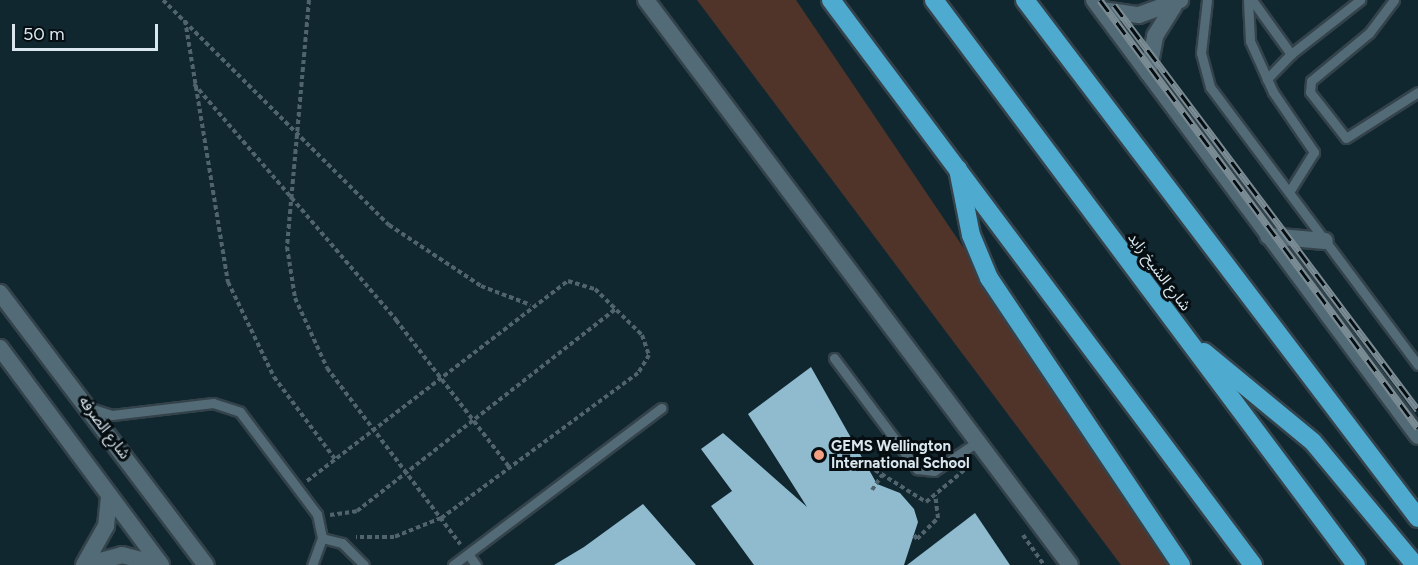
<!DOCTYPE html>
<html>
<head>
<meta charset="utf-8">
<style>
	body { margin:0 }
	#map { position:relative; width:1418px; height:565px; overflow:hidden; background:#112730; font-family:Figtree,"Noto Sans Arabic",sans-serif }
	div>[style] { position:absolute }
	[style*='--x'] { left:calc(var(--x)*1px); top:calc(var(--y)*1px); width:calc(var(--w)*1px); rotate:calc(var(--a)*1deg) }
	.green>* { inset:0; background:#513429 }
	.building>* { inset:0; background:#90bbce }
	.path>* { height:4px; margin-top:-2px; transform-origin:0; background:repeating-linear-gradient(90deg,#51646d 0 4.5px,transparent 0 7.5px) }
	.roads { filter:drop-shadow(2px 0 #34434b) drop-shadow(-2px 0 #34434b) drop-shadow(0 2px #34434b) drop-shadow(0 -2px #34434b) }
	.service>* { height:9px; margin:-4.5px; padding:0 4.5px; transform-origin:4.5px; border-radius:4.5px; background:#536b76 }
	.minor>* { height:16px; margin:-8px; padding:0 8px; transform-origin:8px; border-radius:8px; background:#536b76 }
	.tertiary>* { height:16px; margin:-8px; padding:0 8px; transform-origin:8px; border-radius:8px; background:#536b76 }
	.motorway>* { height:18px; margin:-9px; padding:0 9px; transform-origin:9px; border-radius:9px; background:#4eaacf }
	.rail>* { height:7px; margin-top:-3.5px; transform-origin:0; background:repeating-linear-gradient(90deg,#060e12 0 14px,#7b8c94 0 28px); box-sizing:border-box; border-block:2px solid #7b8c94 }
	.dots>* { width:16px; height:16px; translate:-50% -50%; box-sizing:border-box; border:3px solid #060e12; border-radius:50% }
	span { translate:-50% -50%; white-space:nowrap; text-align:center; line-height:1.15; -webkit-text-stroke:6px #060e12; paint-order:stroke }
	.street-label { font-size:15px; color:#dae7ee }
	.poi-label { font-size:15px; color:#dae7ee; font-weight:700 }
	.left { translate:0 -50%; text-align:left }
	.scale { position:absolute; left:12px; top:24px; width:146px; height:27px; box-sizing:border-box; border:3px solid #dae7ee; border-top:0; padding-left:8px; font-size:18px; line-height:21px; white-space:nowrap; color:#dae7ee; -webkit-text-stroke:4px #060e12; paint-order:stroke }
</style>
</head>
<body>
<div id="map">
	<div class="green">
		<i style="clip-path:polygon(697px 0,796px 0,1178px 565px,1121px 565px)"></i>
	</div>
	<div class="building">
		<i style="clip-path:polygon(811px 367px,877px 484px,900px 493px,914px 509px,918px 522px,904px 565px,754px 565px,711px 506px,732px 491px,701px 449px,723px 433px,807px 507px,748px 414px)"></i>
		<i style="clip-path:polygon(643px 504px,696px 565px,554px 565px,584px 547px)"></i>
		<i style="clip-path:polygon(975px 513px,1010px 565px,907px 565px)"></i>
	</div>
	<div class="path">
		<i style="--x:163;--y:0;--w:319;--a:44.9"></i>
		<i style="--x:389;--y:225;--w:110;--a:33.5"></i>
		<i style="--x:481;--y:286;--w:53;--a:20.8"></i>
		<i style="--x:309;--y:0;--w:248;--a:95.1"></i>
		<i style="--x:287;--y:247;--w:52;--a:81.1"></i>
		<i style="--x:295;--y:298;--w:77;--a:65.4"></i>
		<i style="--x:327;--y:368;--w:221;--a:52.9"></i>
		<i style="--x:185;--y:20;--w:266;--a:80.7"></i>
		<i style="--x:228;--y:282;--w:106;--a:64.2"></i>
		<i style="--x:274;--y:377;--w:102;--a:53.4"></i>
		<i style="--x:194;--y:84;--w:311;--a:49.4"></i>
		<i style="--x:396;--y:320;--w:187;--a:52.4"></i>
		<i style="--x:875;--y:470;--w:60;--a:32.1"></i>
		<i style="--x:926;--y:502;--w:55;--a:-39.8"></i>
		<i style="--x:307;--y:481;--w:329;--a:-37.5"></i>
		<i style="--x:568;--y:281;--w:28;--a:17"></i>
		<i style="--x:595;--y:289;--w:66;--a:44.4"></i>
		<i style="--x:642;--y:335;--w:21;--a:71"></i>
		<i style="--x:649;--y:355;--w:21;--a:121"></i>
		<i style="--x:638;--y:373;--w:245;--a:143.6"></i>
		<i style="--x:441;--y:518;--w:51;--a:158"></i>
		<i style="--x:394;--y:537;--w:38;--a:180"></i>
		<i style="--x:872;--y:490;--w:18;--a:-56"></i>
		<i style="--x:330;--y:515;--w:27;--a:-8"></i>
		<i style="--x:357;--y:511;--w:328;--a:-38"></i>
		<i style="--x:914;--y:535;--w:5;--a:53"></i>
		<i style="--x:917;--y:539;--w:30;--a:-45"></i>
		<i style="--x:938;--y:518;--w:23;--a:-97"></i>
		<i style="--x:1023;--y:535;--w:37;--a:55"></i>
	</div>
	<div class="roads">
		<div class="service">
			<i style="--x:1207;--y:0;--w:53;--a:96.5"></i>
			<i style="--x:1201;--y:53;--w:35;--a:75"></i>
			<i style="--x:1210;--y:87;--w:347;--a:53.2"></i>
			<i style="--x:1248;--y:0;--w:41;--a:87.2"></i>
			<i style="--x:1250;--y:41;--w:56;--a:65.7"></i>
			<i style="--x:1273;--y:92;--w:73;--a:55.7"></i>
			<i style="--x:1314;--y:152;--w:47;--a:122"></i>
			<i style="--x:1252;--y:0;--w:67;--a:54.2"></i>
			<i style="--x:1291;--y:54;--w:35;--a:134"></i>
			<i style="--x:1394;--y:0;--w:41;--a:127.1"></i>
			<i style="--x:1369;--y:33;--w:75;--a:140.4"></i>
			<i style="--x:1311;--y:81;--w:11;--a:95"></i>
			<i style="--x:1310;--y:92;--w:58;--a:52"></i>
			<i style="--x:1346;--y:138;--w:85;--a:-32.6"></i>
			<i style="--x:1291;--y:54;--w:88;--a:-38"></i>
			<i style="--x:834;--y:358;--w:139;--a:53.2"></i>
			<i style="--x:917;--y:469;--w:17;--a:7"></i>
			<i style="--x:934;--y:471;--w:52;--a:-34"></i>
			<i style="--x:90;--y:408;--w:23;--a:18"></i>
			<i style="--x:112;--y:415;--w:102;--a:-6.8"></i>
			<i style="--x:213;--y:403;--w:28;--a:18"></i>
			<i style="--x:240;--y:412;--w:128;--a:53"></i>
			<i style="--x:317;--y:514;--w:25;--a:78"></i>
			<i style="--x:322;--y:538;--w:29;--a:110"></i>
			<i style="--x:322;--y:538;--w:21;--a:14"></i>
			<i style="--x:342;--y:543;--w:31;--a:45"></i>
			<i style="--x:468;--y:554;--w:14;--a:54"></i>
			<i style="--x:453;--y:565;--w:261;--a:-37"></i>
		</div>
		<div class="minor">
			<i style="--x:1102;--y:10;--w:37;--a:8"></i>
			<i style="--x:1139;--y:15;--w:44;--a:-20.1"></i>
			<i style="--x:1148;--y:73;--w:38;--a:-79"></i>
			<i style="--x:1155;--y:36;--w:36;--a:-58"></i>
			<i style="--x:84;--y:565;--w:45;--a:-60.6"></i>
			<i style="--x:106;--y:526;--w:31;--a:-84"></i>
			<i style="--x:85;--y:565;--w:38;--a:-15"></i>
			<i style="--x:122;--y:555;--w:40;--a:14.4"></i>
		</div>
		<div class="tertiary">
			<i style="--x:646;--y:0;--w:706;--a:53.11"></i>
			<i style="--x:1094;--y:0;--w:543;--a:53.38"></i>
			<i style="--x:1268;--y:236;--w:57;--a:5"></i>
			<i style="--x:0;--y:293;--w:341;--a:52.9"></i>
			<i style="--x:0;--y:348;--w:270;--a:53.4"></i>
		</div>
		<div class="motorway">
			<i style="--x:831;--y:0;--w:705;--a:53.24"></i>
			<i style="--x:934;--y:0;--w:705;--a:53.24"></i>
			<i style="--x:1025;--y:0;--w:650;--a:52.81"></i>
			<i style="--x:958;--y:169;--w:67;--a:78.9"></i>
			<i style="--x:971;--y:235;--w:47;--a:67.3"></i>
			<i style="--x:989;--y:278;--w:345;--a:56.2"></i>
			<i style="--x:1204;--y:352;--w:141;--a:39.5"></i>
			<i style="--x:1313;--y:442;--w:160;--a:50.3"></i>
		</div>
	</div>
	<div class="rail">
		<i style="--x:1100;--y:0;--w:533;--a:53.39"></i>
		<i style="--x:1114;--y:5;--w:506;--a:53.11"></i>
	</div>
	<div class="dots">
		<i style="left:819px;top:455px;background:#f39f82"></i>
	</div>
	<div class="street-label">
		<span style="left:1159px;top:272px;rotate:53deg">شارع الشيخ زايد</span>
		<span style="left:104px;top:428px;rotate:53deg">شارع الصرفه</span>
	</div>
	<div class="poi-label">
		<span class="left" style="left:831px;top:455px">GEMS Wellington<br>International School</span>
	</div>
	<div class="scale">50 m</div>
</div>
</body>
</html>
